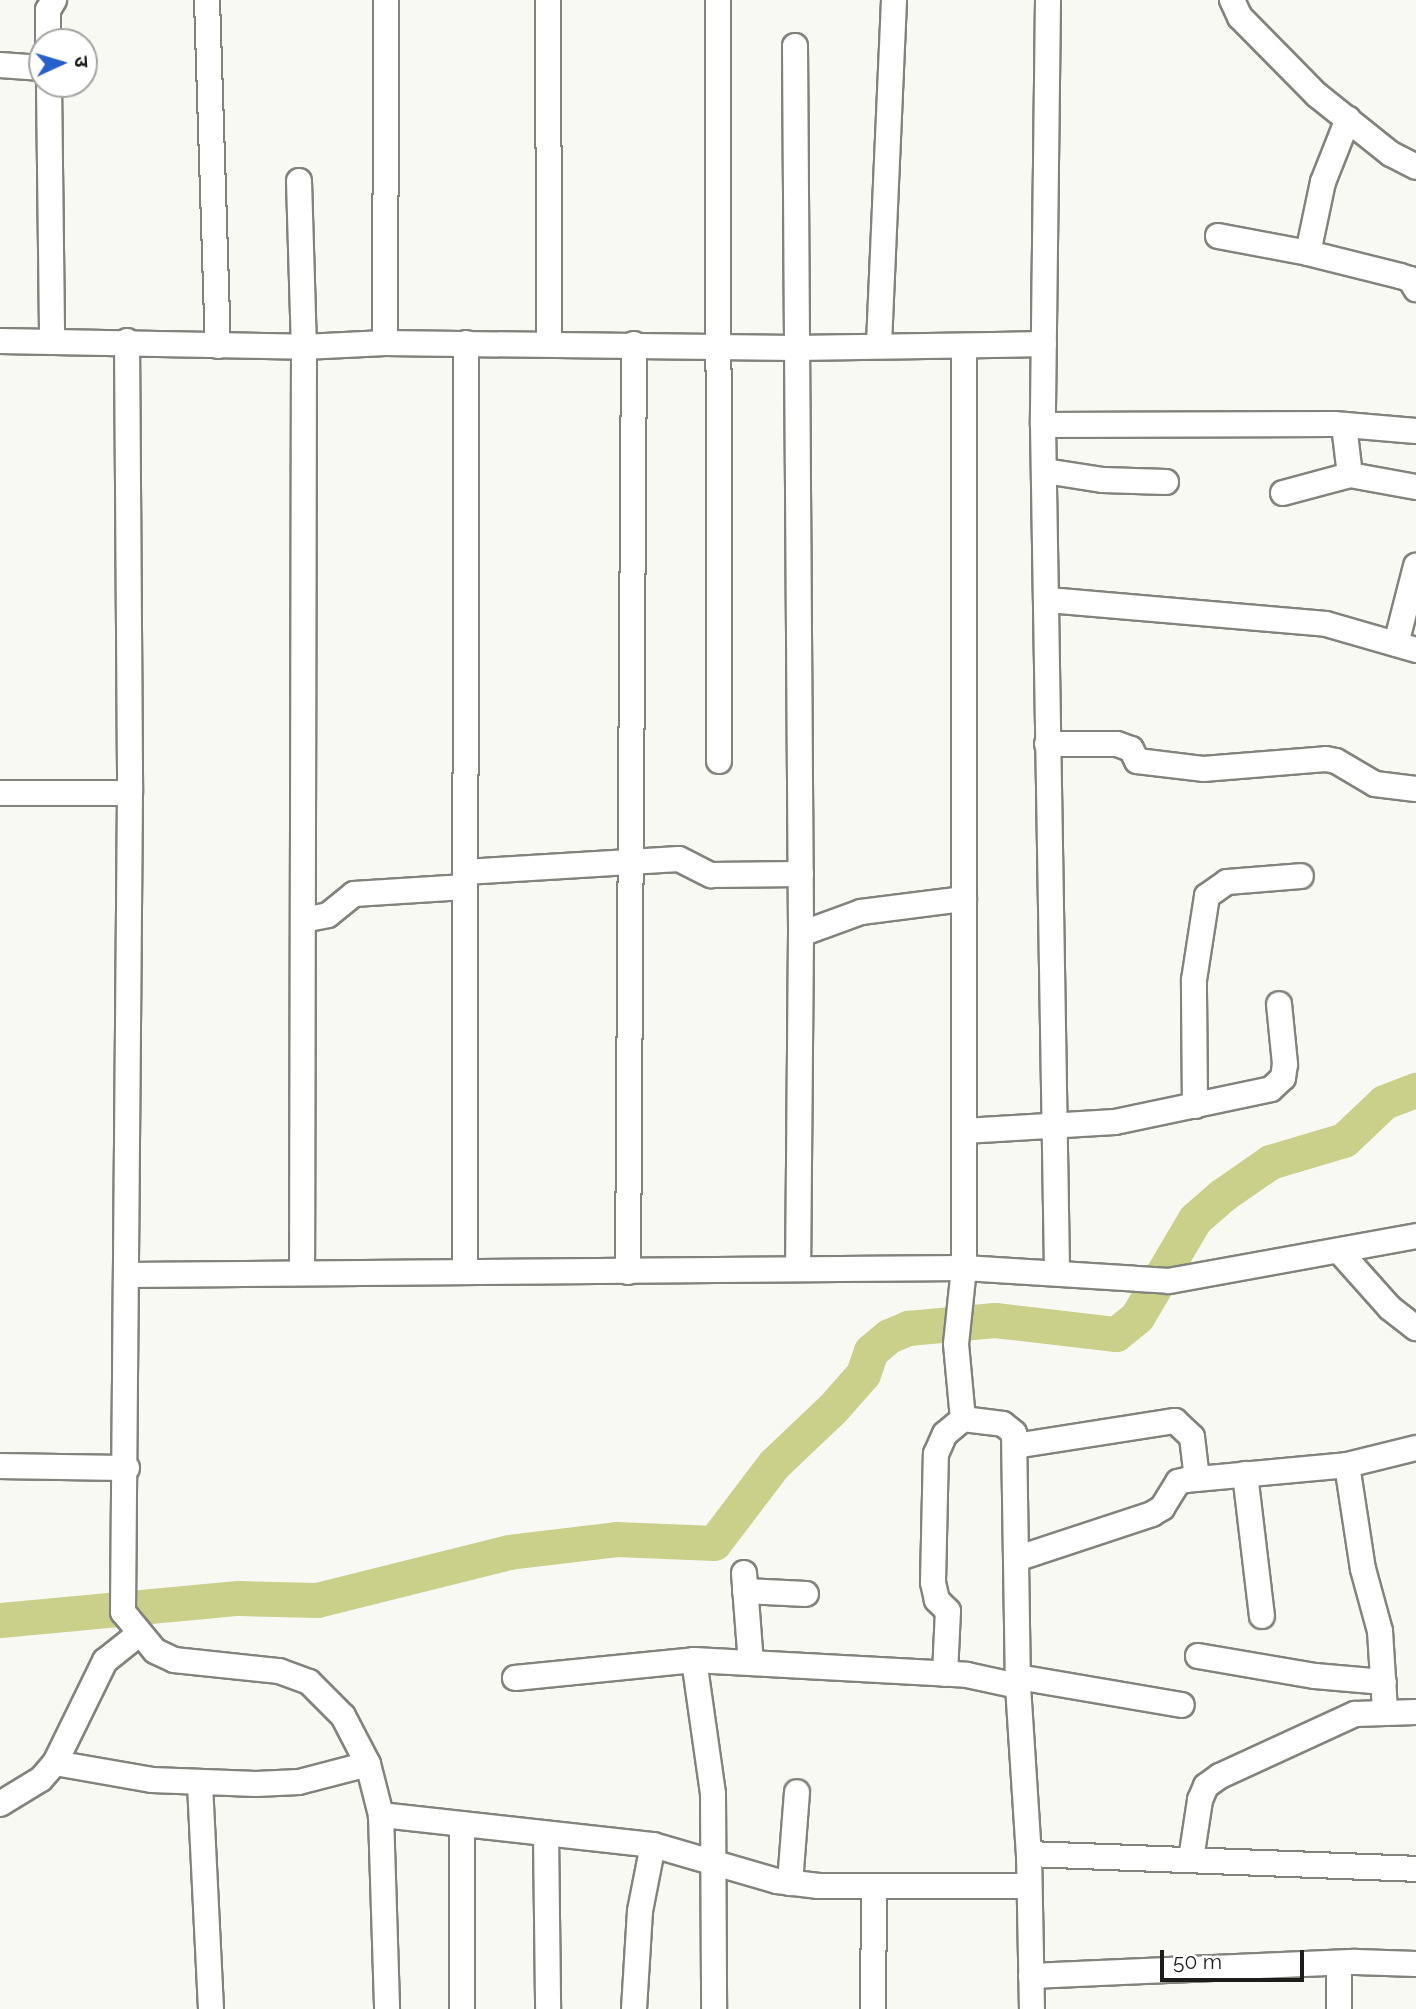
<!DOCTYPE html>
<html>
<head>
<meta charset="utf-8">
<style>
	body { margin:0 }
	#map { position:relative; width:1416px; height:2009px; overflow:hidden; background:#f8f9f3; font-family:Raleway,"Noto Sans Devanagari",sans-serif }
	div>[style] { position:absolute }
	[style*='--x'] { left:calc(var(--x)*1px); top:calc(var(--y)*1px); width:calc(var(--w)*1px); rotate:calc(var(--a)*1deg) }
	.river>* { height:35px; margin:-17.5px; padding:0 17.5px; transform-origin:17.5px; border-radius:17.5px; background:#cacf89 }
	.roads { filter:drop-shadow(2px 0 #83837e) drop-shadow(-2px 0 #83837e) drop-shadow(0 2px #83837e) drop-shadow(0 -2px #83837e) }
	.minor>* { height:24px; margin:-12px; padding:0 12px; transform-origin:12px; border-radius:12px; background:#fff }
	span { translate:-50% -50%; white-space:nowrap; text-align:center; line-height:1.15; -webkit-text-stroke:5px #fff; paint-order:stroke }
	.north { position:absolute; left:28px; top:28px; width:70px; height:70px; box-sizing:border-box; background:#fff; border:2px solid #a4a4a3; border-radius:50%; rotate:86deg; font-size:19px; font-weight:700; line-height:28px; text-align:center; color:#1c1c1a }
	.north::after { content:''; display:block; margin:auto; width:24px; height:32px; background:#265fcc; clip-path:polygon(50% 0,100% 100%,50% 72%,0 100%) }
	.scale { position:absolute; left:1160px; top:1950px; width:144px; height:32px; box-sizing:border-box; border:4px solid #1c1c1a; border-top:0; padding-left:9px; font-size:21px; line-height:24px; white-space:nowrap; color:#1c1c1a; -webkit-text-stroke:5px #fff; paint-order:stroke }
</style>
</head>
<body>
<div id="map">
	<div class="river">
		<i style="--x:0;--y:1620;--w:239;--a:-5.3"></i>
		<i style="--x:238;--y:1598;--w:79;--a:1.5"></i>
		<i style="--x:317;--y:1600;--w:198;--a:-14"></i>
		<i style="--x:509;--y:1552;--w:108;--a:-6.9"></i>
		<i style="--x:616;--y:1539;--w:98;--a:2.3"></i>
		<i style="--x:714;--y:1543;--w:99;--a:-52.8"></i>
		<i style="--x:774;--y:1464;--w:81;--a:-43.5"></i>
		<i style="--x:833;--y:1408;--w:45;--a:-48.6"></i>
		<i style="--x:863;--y:1374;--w:24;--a:-71"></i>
		<i style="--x:871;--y:1351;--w:23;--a:-40"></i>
		<i style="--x:889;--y:1336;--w:21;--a:-23"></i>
		<i style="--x:908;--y:1328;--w:87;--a:-5.3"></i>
		<i style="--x:995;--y:1320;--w:122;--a:6.6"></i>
		<i style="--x:1116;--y:1334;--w:27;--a:-39"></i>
		<i style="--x:1137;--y:1317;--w:114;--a:-59.4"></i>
		<i style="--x:1195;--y:1219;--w:38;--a:-41"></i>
		<i style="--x:1224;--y:1194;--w:56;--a:-34.8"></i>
		<i style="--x:1270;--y:1162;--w:77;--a:-16.6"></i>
		<i style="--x:1344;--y:1140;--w:55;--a:-43.5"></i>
		<i style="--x:1384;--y:1102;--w:34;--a:-21"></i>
	</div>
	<div class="roads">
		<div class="minor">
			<i style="--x:207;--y:0;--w:346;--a:88.2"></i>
			<i style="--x:548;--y:0;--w:344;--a:89.8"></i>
			<i style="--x:718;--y:0;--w:761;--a:89.92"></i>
			<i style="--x:1048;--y:0;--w:425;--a:90.7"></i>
			<i style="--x:1043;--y:425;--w:846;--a:89.05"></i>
			<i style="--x:1232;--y:0;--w:19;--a:65"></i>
			<i style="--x:1240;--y:17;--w:110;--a:45.4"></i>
			<i style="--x:1317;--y:95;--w:95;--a:38.6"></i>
			<i style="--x:1391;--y:154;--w:28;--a:27"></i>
			<i style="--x:48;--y:42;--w:32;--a:-90"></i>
			<i style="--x:48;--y:10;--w:12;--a:-59"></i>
			<i style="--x:795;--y:46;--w:888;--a:89.61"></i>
			<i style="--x:801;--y:934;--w:334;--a:90.5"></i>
			<i style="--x:0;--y:65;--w:42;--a:4.1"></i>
			<i style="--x:49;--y:84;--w:258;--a:89.3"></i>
			<i style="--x:299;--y:181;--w:166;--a:88.3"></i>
			<i style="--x:304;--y:347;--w:925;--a:90.12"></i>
			<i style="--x:1218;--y:236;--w:92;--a:10.7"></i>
			<i style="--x:1308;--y:253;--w:73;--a:-78.1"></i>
			<i style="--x:1323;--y:182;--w:68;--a:-68.4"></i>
			<i style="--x:1308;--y:253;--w:95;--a:14"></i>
			<i style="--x:1400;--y:276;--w:10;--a:17"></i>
			<i style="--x:1410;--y:279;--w:12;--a:59"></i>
			<i style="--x:0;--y:341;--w:304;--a:1.1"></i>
			<i style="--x:304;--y:347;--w:81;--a:-2.8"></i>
			<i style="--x:385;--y:343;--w:410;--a:0.7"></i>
			<i style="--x:795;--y:348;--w:249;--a:-0.9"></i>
			<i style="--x:127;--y:341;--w:452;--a:89.6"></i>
			<i style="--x:130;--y:793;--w:819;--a:90.49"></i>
			<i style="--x:123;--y:1612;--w:50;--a:50.6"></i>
			<i style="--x:155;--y:1651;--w:21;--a:25"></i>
			<i style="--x:174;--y:1660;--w:106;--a:6"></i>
			<i style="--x:279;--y:1671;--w:32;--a:20"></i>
			<i style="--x:309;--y:1682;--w:48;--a:45"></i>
			<i style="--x:343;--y:1716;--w:54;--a:62.5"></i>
			<i style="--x:368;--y:1764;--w:53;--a:75.7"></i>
			<i style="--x:381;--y:1815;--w:194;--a:88.2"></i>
			<i style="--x:385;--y:343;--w:343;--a:-89.8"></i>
			<i style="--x:879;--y:344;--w:344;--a:-87.5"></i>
			<i style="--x:964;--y:346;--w:922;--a:90"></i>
			<i style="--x:964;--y:1268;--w:76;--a:96"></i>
			<i style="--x:956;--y:1344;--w:75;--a:84.7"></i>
			<i style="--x:963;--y:1419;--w:40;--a:7.1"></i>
			<i style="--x:1003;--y:1424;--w:14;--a:39"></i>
			<i style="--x:1014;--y:1433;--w:253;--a:89.1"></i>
			<i style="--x:1018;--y:1686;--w:168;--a:86.3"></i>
			<i style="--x:1029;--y:1854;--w:155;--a:88.9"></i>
			<i style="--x:1043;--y:425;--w:291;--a:-0.2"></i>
			<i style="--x:1334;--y:424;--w:82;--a:4.9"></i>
			<i style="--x:1344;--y:425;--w:50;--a:83.2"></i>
			<i style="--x:1045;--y:471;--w:59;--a:8.8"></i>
			<i style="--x:1103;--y:480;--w:63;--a:1.8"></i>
			<i style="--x:1283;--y:493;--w:69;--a:-15"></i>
			<i style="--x:1350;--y:475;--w:67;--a:10.3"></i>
			<i style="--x:1048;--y:600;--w:279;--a:4.9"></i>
			<i style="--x:1326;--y:624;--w:94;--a:16.1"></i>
			<i style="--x:1396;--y:644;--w:81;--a:-75.6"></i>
			<i style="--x:1047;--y:744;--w:70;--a:0"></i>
			<i style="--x:1117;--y:744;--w:15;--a:20"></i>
			<i style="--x:1131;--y:749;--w:13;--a:63"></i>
			<i style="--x:1137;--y:761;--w:66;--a:6.9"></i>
			<i style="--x:1203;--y:769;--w:123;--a:-4.6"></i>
			<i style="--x:1326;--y:759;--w:10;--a:11"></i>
			<i style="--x:1336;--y:761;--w:45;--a:30.5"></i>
			<i style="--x:1375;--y:784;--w:41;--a:7"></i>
			<i style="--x:0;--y:793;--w:130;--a:0"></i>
			<i style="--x:465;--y:872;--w:214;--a:-3.5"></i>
			<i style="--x:679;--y:859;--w:36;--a:27"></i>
			<i style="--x:711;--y:875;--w:90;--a:-0.6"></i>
			<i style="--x:303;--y:920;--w:25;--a:-11"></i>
			<i style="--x:328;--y:915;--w:33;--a:-39"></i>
			<i style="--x:354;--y:894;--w:111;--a:-3.6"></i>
			<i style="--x:801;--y:934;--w:64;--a:-20.1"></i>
			<i style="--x:861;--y:912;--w:104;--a:-7.2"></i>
			<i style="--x:1195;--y:1106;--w:126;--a:-90.5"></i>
			<i style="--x:1194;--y:980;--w:85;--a:-81.2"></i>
			<i style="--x:1207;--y:896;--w:24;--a:-35"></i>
			<i style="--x:1227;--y:882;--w:74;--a:-4.6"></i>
			<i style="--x:964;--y:1131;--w:151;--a:-3.4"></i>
			<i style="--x:1115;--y:1122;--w:159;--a:-11.9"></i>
			<i style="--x:1271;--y:1089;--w:16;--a:-43"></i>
			<i style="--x:1283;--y:1078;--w:14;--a:-82"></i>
			<i style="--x:1285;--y:1064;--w:60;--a:-95.7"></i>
			<i style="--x:1340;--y:1252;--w:75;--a:48.2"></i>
			<i style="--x:1390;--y:1308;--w:33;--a:38"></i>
			<i style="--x:465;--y:1272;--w:929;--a:-89.94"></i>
			<i style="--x:628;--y:1272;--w:928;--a:-89.63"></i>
			<i style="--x:127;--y:1275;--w:837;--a:-0.48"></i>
			<i style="--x:964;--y:1268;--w:205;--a:3.6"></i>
			<i style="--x:1169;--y:1281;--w:251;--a:-10.3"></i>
			<i style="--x:1015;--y:1446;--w:162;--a:-8.9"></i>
			<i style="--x:1175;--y:1421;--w:23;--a:43"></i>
			<i style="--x:1192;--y:1437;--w:42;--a:83.2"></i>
			<i style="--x:1347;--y:1465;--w:71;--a:-13.8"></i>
			<i style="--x:0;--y:1466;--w:127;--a:0.9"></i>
			<i style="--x:1245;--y:1474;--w:143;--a:83.2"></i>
			<i style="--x:1019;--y:1558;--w:140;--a:-18.3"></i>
			<i style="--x:1152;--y:1514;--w:12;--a:-31"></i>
			<i style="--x:1162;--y:1508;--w:31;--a:-58"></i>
			<i style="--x:1178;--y:1482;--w:8;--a:-14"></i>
			<i style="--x:1186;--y:1480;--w:162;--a:-5.3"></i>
			<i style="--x:1347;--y:1465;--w:105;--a:81.3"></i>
			<i style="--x:1363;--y:1569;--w:64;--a:74.7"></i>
			<i style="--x:1380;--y:1631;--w:80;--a:86.4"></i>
			<i style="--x:744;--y:1573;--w:90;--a:85.6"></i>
			<i style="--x:745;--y:1591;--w:61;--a:2.8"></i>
			<i style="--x:1198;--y:1656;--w:119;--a:9.7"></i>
			<i style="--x:1315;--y:1676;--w:69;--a:5"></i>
			<i style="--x:694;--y:1660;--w:135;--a:81.9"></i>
			<i style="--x:713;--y:1794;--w:215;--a:89.7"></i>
			<i style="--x:945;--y:1674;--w:63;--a:-87.3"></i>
			<i style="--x:948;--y:1611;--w:16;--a:-135"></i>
			<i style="--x:937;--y:1600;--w:18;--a:-103"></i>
			<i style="--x:933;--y:1582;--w:128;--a:-88.7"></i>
			<i style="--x:936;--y:1454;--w:22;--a:-66"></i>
			<i style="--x:945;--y:1434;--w:23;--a:-40"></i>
			<i style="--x:1018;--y:1677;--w:166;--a:9.7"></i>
			<i style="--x:515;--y:1678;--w:180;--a:-5.7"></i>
			<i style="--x:694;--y:1660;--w:273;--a:3.1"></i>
			<i style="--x:967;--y:1675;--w:52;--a:12.2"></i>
			<i style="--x:55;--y:1763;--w:98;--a:9.9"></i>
			<i style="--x:152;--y:1780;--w:104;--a:2.2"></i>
			<i style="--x:256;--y:1784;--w:43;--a:-2.7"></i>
			<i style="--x:299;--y:1782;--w:71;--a:-14.6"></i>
			<i style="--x:200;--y:1784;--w:225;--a:87.2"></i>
			<i style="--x:0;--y:1804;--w:48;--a:-31.4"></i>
			<i style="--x:41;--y:1779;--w:21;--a:-49"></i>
			<i style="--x:55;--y:1763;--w:114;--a:-63.9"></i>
			<i style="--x:105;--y:1661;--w:43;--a:-38.5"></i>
			<i style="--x:381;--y:1815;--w:274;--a:6.3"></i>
			<i style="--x:653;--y:1845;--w:129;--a:16.2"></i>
			<i style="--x:777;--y:1881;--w:42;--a:6.8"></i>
			<i style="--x:819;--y:1886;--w:210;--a:0"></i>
			<i style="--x:462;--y:1824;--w:185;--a:90"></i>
			<i style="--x:546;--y:1834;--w:175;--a:89.3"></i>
			<i style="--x:1029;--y:1854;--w:387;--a:2.2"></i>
			<i style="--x:1191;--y:1859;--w:60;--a:-81.3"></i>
			<i style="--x:1200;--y:1800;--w:15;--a:-67"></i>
			<i style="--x:1206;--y:1786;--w:17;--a:-36"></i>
			<i style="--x:1220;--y:1776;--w:149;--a:-24.7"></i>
			<i style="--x:1355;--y:1714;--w:61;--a:-1.9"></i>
			<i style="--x:790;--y:1883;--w:91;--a:-85.6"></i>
			<i style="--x:1339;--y:1963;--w:46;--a:90"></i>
			<i style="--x:1031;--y:1976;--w:325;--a:-2.5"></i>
			<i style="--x:1356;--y:1962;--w:60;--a:1.9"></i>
			<i style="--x:634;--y:2009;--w:98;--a:-86.5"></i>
			<i style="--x:640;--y:1911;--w:67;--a:-78.9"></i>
			<i style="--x:873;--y:2009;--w:123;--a:-89.5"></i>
		</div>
	</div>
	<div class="north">उ</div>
	<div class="scale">50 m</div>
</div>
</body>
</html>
